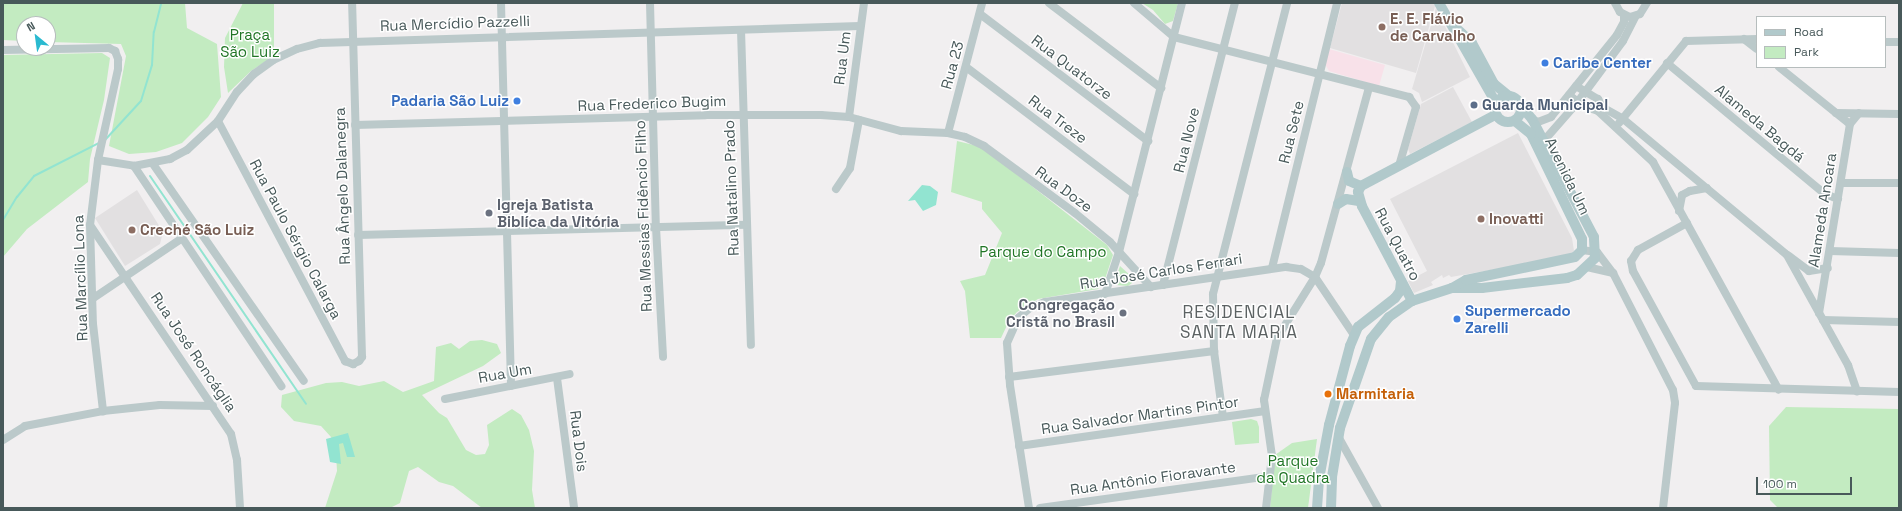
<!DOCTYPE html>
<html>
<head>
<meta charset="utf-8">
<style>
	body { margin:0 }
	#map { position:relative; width:1902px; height:511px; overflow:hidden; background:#f1eff0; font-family:"Space Grotesk",sans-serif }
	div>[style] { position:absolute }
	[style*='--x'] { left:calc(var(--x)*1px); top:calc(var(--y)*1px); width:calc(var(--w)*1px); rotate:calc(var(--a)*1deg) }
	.education>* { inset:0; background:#e2e0e1 }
	.medical>* { inset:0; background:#f8e1e9 }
	.green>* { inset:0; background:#c3ebc1 }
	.water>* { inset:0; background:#92e4d1 }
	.stream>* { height:2px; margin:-1px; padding:0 1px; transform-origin:1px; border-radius:1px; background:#92e4d1 }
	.minor>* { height:8px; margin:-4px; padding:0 4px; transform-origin:4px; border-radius:4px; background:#bbc9ca }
	.major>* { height:10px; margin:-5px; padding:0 5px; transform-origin:5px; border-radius:5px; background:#b1c9cb }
	.major>.ring { margin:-5px; padding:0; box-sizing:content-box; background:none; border:10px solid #b1c9cb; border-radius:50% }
	.dots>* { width:11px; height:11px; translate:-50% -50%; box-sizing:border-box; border:2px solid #fff; border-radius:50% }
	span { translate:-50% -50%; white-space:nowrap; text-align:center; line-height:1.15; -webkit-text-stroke:3px #fff; paint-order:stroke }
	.education-label { font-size:15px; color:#785e54; font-weight:700 }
	.left { translate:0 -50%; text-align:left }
	.street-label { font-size:15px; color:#48595a }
	.park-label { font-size:15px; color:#207525 }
	.shop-label { font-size:15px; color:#366cbe; font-weight:700 }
	.right { translate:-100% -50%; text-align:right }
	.service-label { font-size:15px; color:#4e5e75; font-weight:700 }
	.worship-label { font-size:15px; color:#5b616d; font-weight:700 }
	.food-label { font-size:15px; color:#c56008; font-weight:700 }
	.quarter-label { font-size:17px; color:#5c6263; letter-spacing:1px }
	.frame { position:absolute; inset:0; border:4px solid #48595a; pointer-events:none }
	.legend { position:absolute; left:1756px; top:16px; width:130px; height:52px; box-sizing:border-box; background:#fff; border:1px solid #b6bdbd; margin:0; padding:5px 7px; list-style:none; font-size:12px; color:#48595a }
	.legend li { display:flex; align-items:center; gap:8px; height:20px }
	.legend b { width:20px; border:1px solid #b6bdbd }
	.north { position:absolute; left:16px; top:16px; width:40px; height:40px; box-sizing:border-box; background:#fff; border:1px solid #b6bdbd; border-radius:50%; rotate:331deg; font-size:11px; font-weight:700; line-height:16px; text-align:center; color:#48595a }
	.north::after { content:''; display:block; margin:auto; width:14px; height:18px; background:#2abad0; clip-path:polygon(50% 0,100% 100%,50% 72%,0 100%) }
	.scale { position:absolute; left:1756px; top:477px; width:96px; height:18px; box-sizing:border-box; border:2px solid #48595a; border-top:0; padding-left:5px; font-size:12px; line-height:14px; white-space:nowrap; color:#48595a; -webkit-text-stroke:3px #fff; paint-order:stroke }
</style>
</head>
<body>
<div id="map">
	<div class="education">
		<i style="clip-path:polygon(1342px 3px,1433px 3px,1435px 6px,1416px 73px,1330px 48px)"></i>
		<i style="clip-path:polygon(1436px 8px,1470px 77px,1422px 102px,1419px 93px,1412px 89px)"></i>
		<i style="clip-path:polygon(1453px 87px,1472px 122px,1410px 154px,1408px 149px,1421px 104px)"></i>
		<i style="clip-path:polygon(1518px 133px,1572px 238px,1574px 251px,1569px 256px,1451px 277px,1449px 275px,1443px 278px,1442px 275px,1431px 282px,1433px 285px,1414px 293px,1408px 281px,1427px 271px,1390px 199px)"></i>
		<i style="clip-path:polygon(137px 190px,163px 232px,160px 244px,125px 266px,95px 218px)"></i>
	</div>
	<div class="medical">
		<i style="clip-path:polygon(1329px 49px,1385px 65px,1379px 86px,1329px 71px,1325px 64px)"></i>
	</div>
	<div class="green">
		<i style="clip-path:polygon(3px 3px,185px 3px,187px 28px,217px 44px,221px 97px,208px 117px,182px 143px,156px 152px,129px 154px,109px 146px,126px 56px,121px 44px,48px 42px,48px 24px,24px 24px,24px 41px,3px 40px)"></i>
		<i style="clip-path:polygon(243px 3px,274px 3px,274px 56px,251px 71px,228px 93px,224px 67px,225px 38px)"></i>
		<i style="clip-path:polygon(1142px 3px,1178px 3px,1173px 21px,1165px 24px,1153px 10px)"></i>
		<i style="clip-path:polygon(102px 53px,110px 58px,104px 100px,90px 159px,88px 182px,27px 229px,3px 257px,3px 55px)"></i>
		<i style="clip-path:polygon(957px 141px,982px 147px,1107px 245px,1113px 255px,1104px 282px,1098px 289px,1038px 299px,1017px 312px,1009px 321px,1001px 338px,970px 338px,965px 291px,960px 281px,985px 275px,1002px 233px,982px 209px,982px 202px,951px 192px)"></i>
		<i style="clip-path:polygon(1120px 266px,1132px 277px,1132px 283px,1128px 286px,1116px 285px,1115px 281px)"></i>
		<i style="clip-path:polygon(482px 340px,497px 344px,501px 353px,483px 366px,422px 395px,439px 413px,447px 418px,466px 450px,476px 455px,485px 454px,489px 445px,487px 425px,512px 409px,521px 415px,529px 430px,534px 451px,532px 490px,535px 508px,482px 508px,453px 486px,439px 482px,418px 467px,409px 471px,400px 503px,390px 508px,325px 508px,337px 471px,336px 454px,331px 437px,321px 426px,294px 421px,281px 407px,282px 395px,326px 383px,342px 382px,359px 386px,384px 381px,403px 392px,434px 381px,436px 347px,451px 343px,459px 349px,470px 341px)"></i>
		<i style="clip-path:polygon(1786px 407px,1899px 409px,1899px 508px,1778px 508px,1770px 500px,1769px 426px)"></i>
		<i style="clip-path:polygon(1251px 419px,1257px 421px,1259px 427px,1259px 443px,1235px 445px,1232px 422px)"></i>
		<i style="clip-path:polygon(1317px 439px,1308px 508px,1270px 508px,1275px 455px,1292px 443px)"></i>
	</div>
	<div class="water">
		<i style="clip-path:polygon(922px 185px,930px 186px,938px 192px,936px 205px,923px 211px,915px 200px,908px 201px)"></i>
		<i style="clip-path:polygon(348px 433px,355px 457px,347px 457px,343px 443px,339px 444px,341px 464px,330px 462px,326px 439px)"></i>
	</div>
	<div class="stream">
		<i style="--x:105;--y:140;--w:53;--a:-47.3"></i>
		<i style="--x:141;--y:101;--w:38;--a:-73"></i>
		<i style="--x:152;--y:65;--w:33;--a:-87"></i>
		<i style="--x:154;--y:32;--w:30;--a:-76"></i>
		<i style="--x:150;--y:176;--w:276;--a:55.6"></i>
		<i style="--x:3;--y:220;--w:27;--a:-59"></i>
		<i style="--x:17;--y:197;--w:27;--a:-51"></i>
		<i style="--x:34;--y:176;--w:73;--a:-26.9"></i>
	</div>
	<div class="minor">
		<i style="--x:501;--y:3;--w:383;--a:88.5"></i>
		<i style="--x:650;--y:3;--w:224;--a:88.5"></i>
		<i style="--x:656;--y:227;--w:130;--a:86.9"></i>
		<i style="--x:1049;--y:3;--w:141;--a:37.2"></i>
		<i style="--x:1134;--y:3;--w:52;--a:40.4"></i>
		<i style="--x:1174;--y:37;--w:243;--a:14.3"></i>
		<i style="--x:1409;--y:97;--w:12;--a:55"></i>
		<i style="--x:1416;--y:107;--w:61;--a:106.1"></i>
		<i style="--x:1615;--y:3;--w:10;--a:61"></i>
		<i style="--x:1620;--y:12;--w:11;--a:27"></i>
		<i style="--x:1630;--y:17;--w:10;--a:-17"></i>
		<i style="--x:1640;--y:14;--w:13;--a:-58"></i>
		<i style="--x:980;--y:14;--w:211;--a:37.1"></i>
		<i style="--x:741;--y:30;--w:315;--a:88.2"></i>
		<i style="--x:1744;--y:39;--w:16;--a:38"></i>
		<i style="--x:1885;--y:42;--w:14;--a:0"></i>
		<i style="--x:3;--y:50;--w:106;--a:-1.1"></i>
		<i style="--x:109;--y:48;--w:7;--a:27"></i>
		<i style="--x:115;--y:51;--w:9;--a:69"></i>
		<i style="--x:118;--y:59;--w:10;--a:90"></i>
		<i style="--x:118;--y:69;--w:93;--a:102.4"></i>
		<i style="--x:98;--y:160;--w:65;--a:97"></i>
		<i style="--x:90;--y:225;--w:99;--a:88.3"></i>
		<i style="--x:93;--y:324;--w:88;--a:83.4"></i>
		<i style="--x:1667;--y:63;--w:205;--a:39.7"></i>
		<i style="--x:1825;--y:194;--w:14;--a:21"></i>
		<i style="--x:966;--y:67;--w:211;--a:37.1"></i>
		<i style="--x:1779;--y:67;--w:91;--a:38.8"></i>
		<i style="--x:1576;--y:86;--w:26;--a:31"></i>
		<i style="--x:1598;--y:99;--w:9;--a:63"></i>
		<i style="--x:1602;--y:107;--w:23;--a:29"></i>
		<i style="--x:1622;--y:118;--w:214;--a:39.7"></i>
		<i style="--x:1787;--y:255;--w:126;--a:61"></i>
		<i style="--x:1848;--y:365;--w:28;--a:71"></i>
		<i style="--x:1569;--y:95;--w:18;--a:38"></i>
		<i style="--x:1583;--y:106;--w:16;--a:18"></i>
		<i style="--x:1598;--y:111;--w:75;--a:42.8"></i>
		<i style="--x:1653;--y:162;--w:260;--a:61.1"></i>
		<i style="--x:1836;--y:113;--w:63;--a:0.9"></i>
		<i style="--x:849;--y:117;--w:115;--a:-82.5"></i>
		<i style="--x:1532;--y:119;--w:7;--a:27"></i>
		<i style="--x:1538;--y:122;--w:14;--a:-21"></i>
		<i style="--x:1551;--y:117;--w:105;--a:-51.2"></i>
		<i style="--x:1617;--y:35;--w:15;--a:-62"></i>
		<i style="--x:1624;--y:22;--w:7;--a:-90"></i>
		<i style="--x:218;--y:121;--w:272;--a:62.1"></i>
		<i style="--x:345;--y:361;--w:9;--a:21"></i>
		<i style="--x:353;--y:364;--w:7;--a:-27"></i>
		<i style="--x:359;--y:361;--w:5;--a:-53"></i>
		<i style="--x:362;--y:357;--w:354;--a:-91.6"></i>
		<i style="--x:1619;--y:123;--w:106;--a:-50.7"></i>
		<i style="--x:1686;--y:41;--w:71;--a:-1.6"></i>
		<i style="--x:355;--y:125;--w:351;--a:-1.6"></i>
		<i style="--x:706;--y:115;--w:115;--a:0"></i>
		<i style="--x:821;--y:115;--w:28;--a:4"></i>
		<i style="--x:849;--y:117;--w:54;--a:15.1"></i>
		<i style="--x:901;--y:131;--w:47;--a:2.4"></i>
		<i style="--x:948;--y:133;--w:17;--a:13"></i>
		<i style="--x:965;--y:137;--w:21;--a:25"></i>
		<i style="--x:984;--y:146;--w:113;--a:36.4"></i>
		<i style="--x:1075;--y:213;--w:45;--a:39.6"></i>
		<i style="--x:1110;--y:242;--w:61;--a:47.7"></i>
		<i style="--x:948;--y:133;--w:134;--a:-75.3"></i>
		<i style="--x:1541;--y:144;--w:55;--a:-48.7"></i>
		<i style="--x:1577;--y:103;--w:77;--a:-53.4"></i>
		<i style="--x:1623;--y:41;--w:28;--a:-63"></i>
		<i style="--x:98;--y:160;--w:36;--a:9"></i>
		<i style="--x:134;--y:166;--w:37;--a:-11"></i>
		<i style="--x:170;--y:159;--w:19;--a:-28"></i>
		<i style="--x:187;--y:150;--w:42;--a:-43.1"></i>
		<i style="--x:218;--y:121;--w:35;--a:-57"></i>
		<i style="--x:237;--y:92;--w:25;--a:-47"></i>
		<i style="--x:254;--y:74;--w:24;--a:-36"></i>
		<i style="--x:273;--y:60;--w:26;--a:-25"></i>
		<i style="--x:297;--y:49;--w:24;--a:-15"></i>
		<i style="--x:320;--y:43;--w:540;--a:-1.8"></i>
		<i style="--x:153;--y:164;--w:264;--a:55.2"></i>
		<i style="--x:134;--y:166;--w:265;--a:56.2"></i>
		<i style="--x:1841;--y:183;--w:58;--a:0"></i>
		<i style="--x:836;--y:189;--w:25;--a:-56"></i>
		<i style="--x:850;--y:168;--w:49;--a:-79.4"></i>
		<i style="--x:1679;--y:211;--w:16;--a:-79"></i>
		<i style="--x:1682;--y:195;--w:9;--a:-27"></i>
		<i style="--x:1690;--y:191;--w:17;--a:-10"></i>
		<i style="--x:1687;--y:223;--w:56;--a:151.1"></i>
		<i style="--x:1638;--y:250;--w:13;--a:122"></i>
		<i style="--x:1631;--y:261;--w:10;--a:79"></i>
		<i style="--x:1633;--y:271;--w:131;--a:61.3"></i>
		<i style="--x:1696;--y:386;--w:203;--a:1.7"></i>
		<i style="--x:90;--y:225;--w:252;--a:56"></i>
		<i style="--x:231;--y:434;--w:27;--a:77"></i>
		<i style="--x:237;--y:460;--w:48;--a:86.4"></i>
		<i style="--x:358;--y:235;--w:388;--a:-1.5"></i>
		<i style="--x:1582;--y:250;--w:15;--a:8"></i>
		<i style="--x:1597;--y:252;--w:26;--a:53"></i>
		<i style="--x:1613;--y:273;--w:131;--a:62.9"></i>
		<i style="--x:1673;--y:390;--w:13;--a:81"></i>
		<i style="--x:1675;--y:403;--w:106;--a:96.5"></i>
		<i style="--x:1830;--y:251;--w:69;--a:1.7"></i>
		<i style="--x:1789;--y:256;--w:25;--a:37"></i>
		<i style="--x:1809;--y:271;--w:19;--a:-9"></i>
		<i style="--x:1587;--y:267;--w:27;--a:13"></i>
		<i style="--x:1272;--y:268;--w:273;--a:-76.2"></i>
		<i style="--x:1163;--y:285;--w:291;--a:-75.7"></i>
		<i style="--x:1105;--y:294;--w:44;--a:-71.6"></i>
		<i style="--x:1119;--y:252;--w:257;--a:-75.8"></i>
		<i style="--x:92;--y:299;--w:107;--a:-34"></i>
		<i style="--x:1819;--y:313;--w:192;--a:-80.7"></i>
		<i style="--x:1850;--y:124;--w:14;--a:-51"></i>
		<i style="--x:1823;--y:320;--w:76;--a:1.5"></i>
		<i style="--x:1009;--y:377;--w:207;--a:-7.2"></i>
		<i style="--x:557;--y:378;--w:131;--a:82.5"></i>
		<i style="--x:445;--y:399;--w:127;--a:-11.3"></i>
		<i style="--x:1223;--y:417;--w:67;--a:-97.8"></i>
		<i style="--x:1214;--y:351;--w:57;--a:-91"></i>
		<i style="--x:1213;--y:294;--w:300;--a:-75.7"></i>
		<i style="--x:1339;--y:438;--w:80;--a:60.9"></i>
		<i style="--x:3;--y:440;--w:26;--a:-32"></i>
		<i style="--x:25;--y:426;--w:79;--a:-10.9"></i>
		<i style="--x:103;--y:411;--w:57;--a:-6"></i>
		<i style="--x:160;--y:405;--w:53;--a:1.1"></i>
		<i style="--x:1019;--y:446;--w:247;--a:-8.1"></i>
		<i style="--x:1029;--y:508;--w:124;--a:-98.8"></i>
		<i style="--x:1010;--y:385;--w:42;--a:-94.1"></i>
		<i style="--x:1007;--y:343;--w:27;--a:-66"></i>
		<i style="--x:1018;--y:318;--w:16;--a:-40"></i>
		<i style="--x:1030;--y:308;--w:16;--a:-22"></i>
		<i style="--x:1045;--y:302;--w:244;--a:-8.3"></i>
		<i style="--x:1286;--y:267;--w:15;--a:8"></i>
		<i style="--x:1301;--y:269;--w:16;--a:30"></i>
		<i style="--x:1315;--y:277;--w:70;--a:56.1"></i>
		<i style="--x:1040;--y:508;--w:232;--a:-7.9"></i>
		<i style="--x:1266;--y:508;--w:52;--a:-83.4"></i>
		<i style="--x:1272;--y:456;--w:57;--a:-98.1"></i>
		<i style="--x:1264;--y:400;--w:63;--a:-78.2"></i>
		<i style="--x:1277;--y:338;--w:72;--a:-58.1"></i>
		<i style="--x:1315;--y:277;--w:15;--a:-67"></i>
		<i style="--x:1321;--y:263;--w:181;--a:-74.7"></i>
	</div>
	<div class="major">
		<i style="--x:1439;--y:3;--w:115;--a:60.3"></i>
		<i style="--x:1455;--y:27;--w:23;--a:43"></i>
		<i style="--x:1472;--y:43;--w:47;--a:61.8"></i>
		<i style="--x:1494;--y:84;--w:19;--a:39"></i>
		<i class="ring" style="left:1495px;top:96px;width:16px;height:16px"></i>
		<i style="--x:1347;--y:172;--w:9;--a:77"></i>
		<i style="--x:1349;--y:181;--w:13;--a:23"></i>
		<i style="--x:1338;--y:204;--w:9;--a:-32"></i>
		<i style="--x:1346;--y:199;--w:13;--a:9"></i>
		<i style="--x:1452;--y:288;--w:30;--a:0"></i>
		<i style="--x:1482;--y:288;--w:86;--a:-6.7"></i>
		<i style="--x:1567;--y:278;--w:10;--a:-17"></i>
		<i style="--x:1577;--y:275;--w:25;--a:-43"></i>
		<i style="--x:1595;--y:258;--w:21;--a:-93"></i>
		<i style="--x:1594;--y:237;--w:133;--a:-117.7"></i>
		<i style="--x:1532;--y:119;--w:17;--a:-130"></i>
		<i style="--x:1412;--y:301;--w:107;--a:-117.8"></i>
		<i style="--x:1362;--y:206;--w:15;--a:-106"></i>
		<i style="--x:1358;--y:192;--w:7;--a:-63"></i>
		<i style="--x:1361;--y:186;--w:152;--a:-27.9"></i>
		<i style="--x:1317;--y:508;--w:29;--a:-86"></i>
		<i style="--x:1319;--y:479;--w:55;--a:-79.5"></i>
		<i style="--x:1329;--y:425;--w:82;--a:-75.1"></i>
		<i style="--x:1350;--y:346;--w:21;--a:-67"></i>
		<i style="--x:1358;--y:327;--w:47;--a:-38.1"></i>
		<i style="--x:1395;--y:298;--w:9;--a:-54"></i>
		<i style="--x:1400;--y:291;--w:10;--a:-84"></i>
		<i style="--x:1331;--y:508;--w:31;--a:-88"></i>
		<i style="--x:1332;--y:477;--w:50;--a:-80.7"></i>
		<i style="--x:1340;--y:428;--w:94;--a:-70.8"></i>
		<i style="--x:1371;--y:339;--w:28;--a:-51"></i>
		<i style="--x:1389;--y:317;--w:28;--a:-35"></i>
		<i style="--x:1412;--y:301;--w:42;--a:-18"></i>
		<i style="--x:1452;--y:288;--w:16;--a:-30"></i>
		<i style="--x:1466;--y:280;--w:111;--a:-11.9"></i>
		<i style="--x:1575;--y:257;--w:10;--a:-45"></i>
		<i style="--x:1582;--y:250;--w:11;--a:-90"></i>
		<i style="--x:1582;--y:239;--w:117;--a:-115.9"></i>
		<i style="--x:1531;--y:134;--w:21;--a:-141"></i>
	</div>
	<div class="dots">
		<i style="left:1382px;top:27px;background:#8d6e63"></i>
		<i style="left:1545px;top:63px;background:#3f7fe0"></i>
		<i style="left:517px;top:101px;background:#3f7fe0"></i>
		<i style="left:1474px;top:105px;background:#5c6f8a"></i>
		<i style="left:489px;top:213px;background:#6b7280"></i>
		<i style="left:1481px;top:219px;background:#8d6e63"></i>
		<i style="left:132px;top:230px;background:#8d6e63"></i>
		<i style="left:1123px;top:313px;background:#6b7280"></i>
		<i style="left:1457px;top:319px;background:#3f7fe0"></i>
		<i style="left:1328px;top:394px;background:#e8710a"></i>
	</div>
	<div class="education-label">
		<span class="left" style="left:1390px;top:27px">E. E. Flávio<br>de Carvalho</span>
		<span class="left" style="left:1489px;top:219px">Inovatti</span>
		<span class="left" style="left:140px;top:230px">Creché São Luiz</span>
	</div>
	<div class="street-label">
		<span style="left:455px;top:23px;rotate:-2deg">Rua Mercídio Pazzelli</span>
		<span style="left:842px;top:58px;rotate:-83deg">Rua Um</span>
		<span style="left:952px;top:65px;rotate:-75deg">Rua 23</span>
		<span style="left:1072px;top:67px;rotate:37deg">Rua Quatorze</span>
		<span style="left:652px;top:103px;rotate:-2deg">Rua Frederico Bugim</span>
		<span style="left:1058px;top:119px;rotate:37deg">Rua Treze</span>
		<span style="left:1760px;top:123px;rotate:40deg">Alameda Bagdá</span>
		<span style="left:1291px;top:132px;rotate:-76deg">Rua Sete</span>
		<span style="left:1186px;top:140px;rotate:-76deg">Rua Nove</span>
		<span style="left:1568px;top:176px;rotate:64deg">Avenida Um</span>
		<span style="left:342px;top:186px;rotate:-92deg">Rua Ângelo Dalanegra</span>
		<span style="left:731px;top:188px;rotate:-92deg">Rua Natalino Prado</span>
		<span style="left:1064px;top:189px;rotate:36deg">Rua Doze</span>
		<span style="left:1822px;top:210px;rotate:-81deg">Alameda Ancara</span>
		<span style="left:643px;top:216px;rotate:-92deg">Rua Messias Fidêncio Filho</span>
		<span style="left:296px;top:239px;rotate:62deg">Rua Paulo Sérgio Calarga</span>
		<span style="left:1398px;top:244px;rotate:62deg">Rua Quatro</span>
		<span style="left:1161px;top:271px;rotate:-9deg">Rua José Carlos Ferrari</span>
		<span style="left:80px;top:278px;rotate:-92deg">Rua Marcílio Lona</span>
		<span style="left:194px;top:352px;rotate:56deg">Rua José Roncáglia</span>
		<span style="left:505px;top:373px;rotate:-10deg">Rua Um</span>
		<span style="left:1140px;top:415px;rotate:-8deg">Rua Salvador Martins Pintor</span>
		<span style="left:579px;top:441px;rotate:83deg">Rua Dois</span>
		<span style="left:1153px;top:478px;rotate:-8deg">Rua Antônio Fioravante</span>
	</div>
	<div class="park-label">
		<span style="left:250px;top:43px">Praça<br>São Luiz</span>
		<span style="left:1043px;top:252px">Parque do Campo</span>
		<span style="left:1293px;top:469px">Parque<br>da Quadra</span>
	</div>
	<div class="shop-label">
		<span class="left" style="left:1553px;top:63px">Caribe Center</span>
		<span class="right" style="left:509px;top:101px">Padaria São Luiz</span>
		<span class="left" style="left:1465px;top:319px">Supermercado<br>Zarelli</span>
	</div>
	<div class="service-label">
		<span class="left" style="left:1482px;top:105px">Guarda Municipal</span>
	</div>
	<div class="worship-label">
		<span class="left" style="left:497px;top:213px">Igreja Batista<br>Biblíca da Vitória</span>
		<span class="right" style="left:1115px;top:313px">Congregação<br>Cristã no Brasil</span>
	</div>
	<div class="food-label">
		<span class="left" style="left:1336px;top:394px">Marmitaria</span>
	</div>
	<div class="quarter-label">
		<span style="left:1239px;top:323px">RESIDENCIAL<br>SANTA MARIA</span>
	</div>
	<div class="frame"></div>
	<ul class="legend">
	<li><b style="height:5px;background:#b1c9cb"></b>Road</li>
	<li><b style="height:11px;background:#c3ebc1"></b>Park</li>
	</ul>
	<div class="north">N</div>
	<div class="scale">100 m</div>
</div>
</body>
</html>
